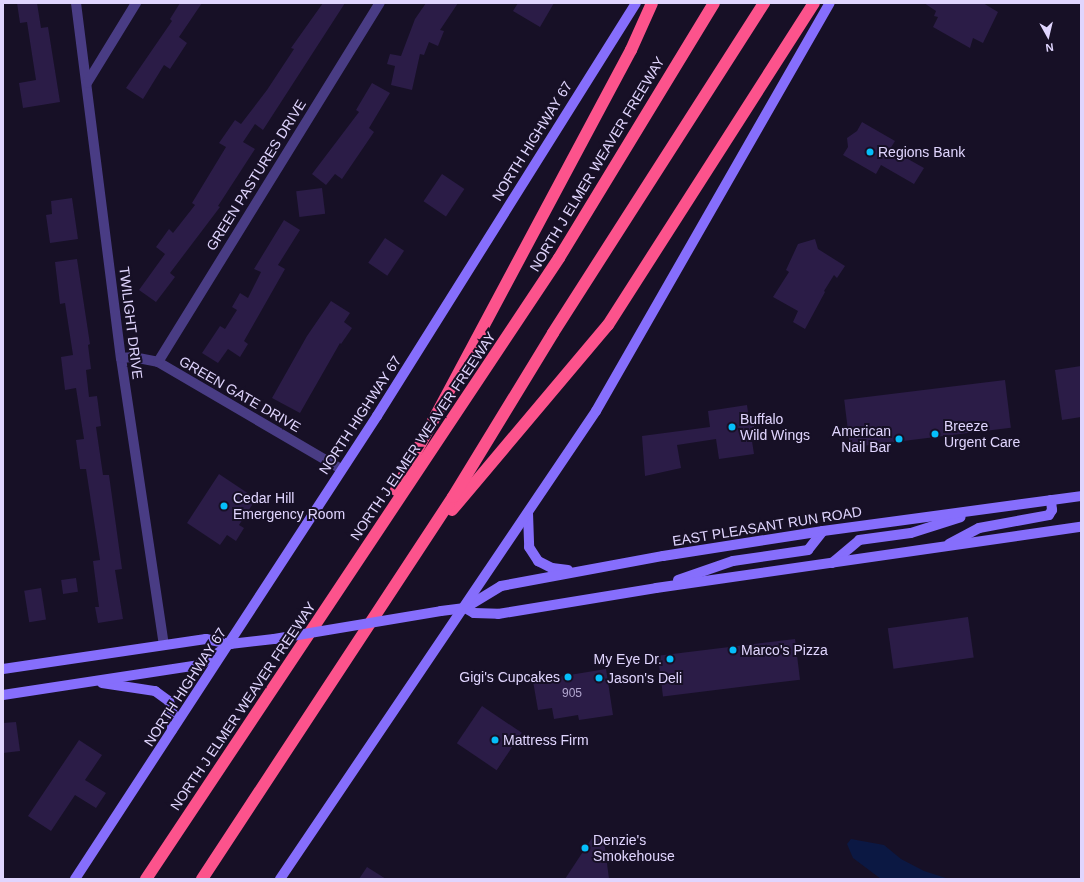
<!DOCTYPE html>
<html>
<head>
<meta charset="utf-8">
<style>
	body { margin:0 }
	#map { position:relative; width:1084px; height:882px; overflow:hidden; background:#171026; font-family:Helvetica,sans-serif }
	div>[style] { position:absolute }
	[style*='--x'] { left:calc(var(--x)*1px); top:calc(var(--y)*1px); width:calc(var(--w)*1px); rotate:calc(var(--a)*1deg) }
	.water>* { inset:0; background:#0b1843 }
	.building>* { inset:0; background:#2b1c47; transform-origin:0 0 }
	.street>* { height:10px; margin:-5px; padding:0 5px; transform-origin:5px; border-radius:5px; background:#493c84 }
	.secondary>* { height:10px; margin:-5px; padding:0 5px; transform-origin:5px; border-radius:5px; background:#866efc }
	.highway>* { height:12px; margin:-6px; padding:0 6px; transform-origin:6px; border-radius:6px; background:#fc538c }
	.secondary-bridge>* { height:10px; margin:-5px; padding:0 5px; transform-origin:5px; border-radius:5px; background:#866efc }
	.dots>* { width:11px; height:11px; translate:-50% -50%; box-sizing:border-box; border:2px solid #171026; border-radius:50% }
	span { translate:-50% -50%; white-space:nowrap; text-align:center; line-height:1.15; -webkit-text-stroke:4px #171026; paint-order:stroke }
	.number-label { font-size:12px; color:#b3a7d0 }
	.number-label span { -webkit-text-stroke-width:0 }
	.street-label { font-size:14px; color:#e0d5fe }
	.poi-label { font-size:14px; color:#e0d5fe }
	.left { translate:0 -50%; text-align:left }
	.right { translate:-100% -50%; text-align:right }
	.frame { position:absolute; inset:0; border:4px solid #e0d5fe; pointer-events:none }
	.north { position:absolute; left:1028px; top:16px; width:40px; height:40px; -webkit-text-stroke:3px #171026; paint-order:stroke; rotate:172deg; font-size:11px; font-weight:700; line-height:16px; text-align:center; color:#e0d5fe }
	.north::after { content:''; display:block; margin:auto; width:14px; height:18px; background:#e0d5fe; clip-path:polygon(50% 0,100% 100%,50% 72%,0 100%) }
</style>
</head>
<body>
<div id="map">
	<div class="water">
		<i style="clip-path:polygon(851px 839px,884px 845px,901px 859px,924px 871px,949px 879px,881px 879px,853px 858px,847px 844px)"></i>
	</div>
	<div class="building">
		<i style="clip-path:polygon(17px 3px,37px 3px,41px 28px,48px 27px,60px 102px,23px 108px,19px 83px,36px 80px,27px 22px,20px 23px)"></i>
		<i style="clip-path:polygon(180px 3px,202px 3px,179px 37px,187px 43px,170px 69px,164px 65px,143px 99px,126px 88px,172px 21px,170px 19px)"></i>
		<i style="clip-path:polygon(323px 3px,345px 3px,263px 130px,255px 124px,243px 142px,255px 149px,218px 206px,220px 207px,170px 273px,175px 277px,156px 302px,139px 290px,165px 254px,156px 247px,169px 229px,173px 233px,195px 205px,192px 203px,226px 147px,219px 143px,235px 120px,241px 124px,267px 90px,294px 49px,291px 48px)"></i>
		<i style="clip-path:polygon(426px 3px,458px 3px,440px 30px,444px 31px,438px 46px,429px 42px,424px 55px,420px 54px,412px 90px,391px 85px,395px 66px,387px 64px,390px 54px,401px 56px,415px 19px)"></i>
		<i style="clip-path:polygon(518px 3px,554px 3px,540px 27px,513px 11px)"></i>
		<i style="clip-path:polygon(924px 3px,983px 3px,998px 12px,983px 43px,973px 38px,970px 48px,933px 27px,938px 17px,934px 16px,936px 11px)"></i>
		<i style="clip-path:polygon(372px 83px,390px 93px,369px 128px,374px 132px,342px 179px,335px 174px,326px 185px,312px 174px,359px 112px,356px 110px)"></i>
		<i style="clip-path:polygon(862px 122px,895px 141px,890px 149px,924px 168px,914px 184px,881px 165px,876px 174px,843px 155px,848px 147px,847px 138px,857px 131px)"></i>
		<i style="left:442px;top:174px;width:27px;height:33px;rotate:34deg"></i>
		<i style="left:322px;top:188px;width:26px;height:26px;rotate:83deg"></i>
		<i style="clip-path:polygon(72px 198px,78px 239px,50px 243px,46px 215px,52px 214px,51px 201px)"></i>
		<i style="clip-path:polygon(284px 220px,300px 230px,278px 265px,285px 269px,244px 341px,248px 344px,240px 357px,228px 349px,218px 363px,202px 353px,220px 326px,225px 329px,237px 310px,232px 307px,240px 293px,248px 298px,261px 272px,254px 269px)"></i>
		<i style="left:385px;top:238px;width:23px;height:30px;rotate:34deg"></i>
		<i style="clip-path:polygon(815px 239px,818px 249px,845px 266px,837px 278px,834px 275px,824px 291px,825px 292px,805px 329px,793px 322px,798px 311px,773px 297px,789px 272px,786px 270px,798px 244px)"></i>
		<i style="clip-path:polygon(77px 259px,90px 344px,88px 345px,91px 369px,86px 370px,89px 397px,97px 396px,101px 426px,96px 427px,103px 475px,109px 475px,122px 569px,115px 570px,123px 619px,98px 623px,95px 607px,99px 607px,93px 561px,100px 560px,86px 469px,80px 469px,76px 440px,84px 439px,76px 388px,65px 390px,61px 357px,73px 355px,65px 303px,60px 304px,55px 262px)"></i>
		<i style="clip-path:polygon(331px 301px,350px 313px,344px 322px,352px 328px,341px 344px,340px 343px,300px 413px,272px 398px,307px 336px)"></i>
		<i style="clip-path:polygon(1081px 366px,1081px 417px,1062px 420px,1055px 370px)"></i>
		<i style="left:1005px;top:380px;width:48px;height:162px;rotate:83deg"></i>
		<i style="clip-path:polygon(747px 405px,749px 419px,753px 419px,756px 441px,752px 441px,754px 454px,719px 459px,716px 439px,677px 445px,681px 468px,645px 476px,642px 436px,710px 427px,708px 411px)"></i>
		<i style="clip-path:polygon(219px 474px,252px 496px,250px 500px,254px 502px,239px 525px,244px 528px,236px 541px,227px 535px,220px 545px,187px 523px)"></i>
		<i style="left:76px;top:578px;width:14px;height:15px;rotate:82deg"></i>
		<i style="left:41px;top:588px;width:32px;height:17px;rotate:81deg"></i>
		<i style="left:968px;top:617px;width:41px;height:81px;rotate:82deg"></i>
		<i style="left:795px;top:639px;width:41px;height:138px;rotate:83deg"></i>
		<i style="clip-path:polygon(606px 669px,613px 715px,579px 720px,578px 715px,554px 719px,552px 708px,538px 710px,533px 681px)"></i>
		<i style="left:482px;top:706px;width:48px;height:45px;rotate:34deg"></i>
		<i style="clip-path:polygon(16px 722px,20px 751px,3px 753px,3px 723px)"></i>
		<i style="clip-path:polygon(79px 740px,102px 755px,85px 780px,106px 793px,96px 808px,75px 795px,51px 831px,28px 816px)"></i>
		<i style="clip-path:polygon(594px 835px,604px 840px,609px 879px,565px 879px)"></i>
		<i style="clip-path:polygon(367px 867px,386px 879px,359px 879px)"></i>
	</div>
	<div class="street">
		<i style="--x:76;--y:3;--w:358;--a:82.8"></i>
		<i style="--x:121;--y:358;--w:290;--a:81.5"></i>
		<i style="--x:87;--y:83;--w:94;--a:-58.5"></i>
		<i style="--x:121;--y:358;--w:12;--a:-5"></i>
		<i style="--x:133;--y:357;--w:25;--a:11"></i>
		<i style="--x:158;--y:362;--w:212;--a:30.3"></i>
		<i style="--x:158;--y:362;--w:422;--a:-58.3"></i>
	</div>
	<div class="secondary">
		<i style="--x:528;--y:513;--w:34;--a:88"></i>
		<i style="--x:529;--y:547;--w:17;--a:57"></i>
		<i style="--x:538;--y:561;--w:16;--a:27"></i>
		<i style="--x:552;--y:568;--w:16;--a:7"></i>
		<i style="--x:949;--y:544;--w:34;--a:-28"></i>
		<i style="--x:979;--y:528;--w:71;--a:-10.5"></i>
		<i style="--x:1049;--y:515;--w:6;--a:-59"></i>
		<i style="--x:1052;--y:510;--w:10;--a:-96"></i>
		<i style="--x:832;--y:563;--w:35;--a:-40"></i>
		<i style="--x:859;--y:540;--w:52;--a:-7.7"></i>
		<i style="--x:911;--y:533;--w:52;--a:-17.7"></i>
		<i style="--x:678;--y:580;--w:58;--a:-19.1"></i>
		<i style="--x:733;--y:561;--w:76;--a:-8.3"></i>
		<i style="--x:808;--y:550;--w:24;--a:-52"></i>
		<i style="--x:465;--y:608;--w:10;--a:29"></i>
		<i style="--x:474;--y:613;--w:24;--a:2"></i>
		<i style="--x:498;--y:614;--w:160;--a:-9.3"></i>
		<i style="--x:656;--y:588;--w:429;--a:-8.2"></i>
		<i style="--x:441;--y:611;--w:24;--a:-7"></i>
		<i style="--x:465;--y:608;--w:42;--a:-31.4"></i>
		<i style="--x:501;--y:586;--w:165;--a:-10.5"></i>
		<i style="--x:663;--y:556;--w:162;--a:-8.9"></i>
		<i style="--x:823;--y:531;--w:260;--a:-7.7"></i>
		<i style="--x:3;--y:669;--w:205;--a:-8.4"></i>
		<i style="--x:206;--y:639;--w:25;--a:12"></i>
		<i style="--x:230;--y:644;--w:44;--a:-6.5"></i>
		<i style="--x:102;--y:683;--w:54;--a:8.6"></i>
		<i style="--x:155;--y:691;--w:17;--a:36"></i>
		<i style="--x:169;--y:701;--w:14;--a:73"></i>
		<i style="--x:173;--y:714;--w:16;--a:94"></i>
		<i style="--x:3;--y:695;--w:199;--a:-8.7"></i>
		<i style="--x:200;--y:665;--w:30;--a:-34"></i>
		<i style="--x:75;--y:879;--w:553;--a:-56.88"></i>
		<i style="--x:377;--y:416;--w:487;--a:-57.9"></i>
		<i style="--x:280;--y:879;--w:565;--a:-55.97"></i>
		<i style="--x:596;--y:411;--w:470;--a:-60.2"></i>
	</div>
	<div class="highway">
		<i style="--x:396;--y:490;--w:499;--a:-61.9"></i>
		<i style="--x:631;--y:50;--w:51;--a:-65.9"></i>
		<i style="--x:452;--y:510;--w:242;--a:-49.9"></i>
		<i style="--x:608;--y:325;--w:382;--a:-57.4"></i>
		<i style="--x:146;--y:879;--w:746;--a:-56.37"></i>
		<i style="--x:559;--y:258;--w:298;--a:-58.7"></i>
		<i style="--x:202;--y:879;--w:457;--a:-56.7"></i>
		<i style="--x:453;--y:497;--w:192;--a:-58.6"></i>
		<i style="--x:553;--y:333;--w:392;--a:-57.4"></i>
	</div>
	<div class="secondary-bridge">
		<i style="--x:274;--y:639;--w:169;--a:-9.5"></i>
	</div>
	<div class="dots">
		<i style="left:870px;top:152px;background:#05bffa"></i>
		<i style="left:732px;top:427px;background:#05bffa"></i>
		<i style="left:935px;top:434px;background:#05bffa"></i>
		<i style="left:899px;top:439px;background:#05bffa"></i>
		<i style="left:224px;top:506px;background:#05bffa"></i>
		<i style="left:733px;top:650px;background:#05bffa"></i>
		<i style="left:670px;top:659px;background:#05bffa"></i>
		<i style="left:568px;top:677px;background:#05bffa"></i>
		<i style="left:599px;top:678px;background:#05bffa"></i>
		<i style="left:495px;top:740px;background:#05bffa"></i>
		<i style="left:585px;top:848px;background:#05bffa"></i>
	</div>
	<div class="number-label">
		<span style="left:572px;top:694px">905</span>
	</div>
	<div class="street-label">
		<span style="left:532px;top:141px;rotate:-58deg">NORTH HIGHWAY 67</span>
		<span style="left:597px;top:164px;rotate:-59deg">NORTH J ELMER WEAVER FREEWAY</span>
		<span style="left:256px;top:175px;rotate:-58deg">GREEN PASTURES DRIVE</span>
		<span style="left:131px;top:323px;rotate:83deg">TWILIGHT DRIVE</span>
		<span style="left:240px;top:394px;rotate:30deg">GREEN GATE DRIVE</span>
		<span style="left:360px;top:415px;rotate:-57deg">NORTH HIGHWAY 67</span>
		<span style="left:423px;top:436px;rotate:-56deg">NORTH J ELMER WEAVER FREEWAY</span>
		<span style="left:767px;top:526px;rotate:-9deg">EAST PLEASANT RUN ROAD</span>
		<span style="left:185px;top:687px;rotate:-57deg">NORTH HIGHWAY 67</span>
		<span style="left:243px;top:706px;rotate:-56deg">NORTH J ELMER WEAVER FREEWAY</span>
	</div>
	<div class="poi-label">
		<span class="left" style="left:878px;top:152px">Regions Bank</span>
		<span class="left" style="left:740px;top:427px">Buffalo<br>Wild Wings</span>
		<span class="left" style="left:944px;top:434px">Breeze<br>Urgent Care</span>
		<span class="right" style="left:891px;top:439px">American<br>Nail Bar</span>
		<span class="left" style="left:233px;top:506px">Cedar Hill<br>Emergency Room</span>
		<span class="left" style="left:741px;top:650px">Marco's Pizza</span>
		<span class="right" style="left:662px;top:659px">My Eye Dr.</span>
		<span class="right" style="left:560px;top:677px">Gigi's Cupcakes</span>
		<span class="left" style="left:607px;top:678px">Jason's Deli</span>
		<span class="left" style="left:503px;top:740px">Mattress Firm</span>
		<span class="left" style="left:593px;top:848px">Denzie's<br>Smokehouse</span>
	</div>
	<div class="frame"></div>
	<div class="north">N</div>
</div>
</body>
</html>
